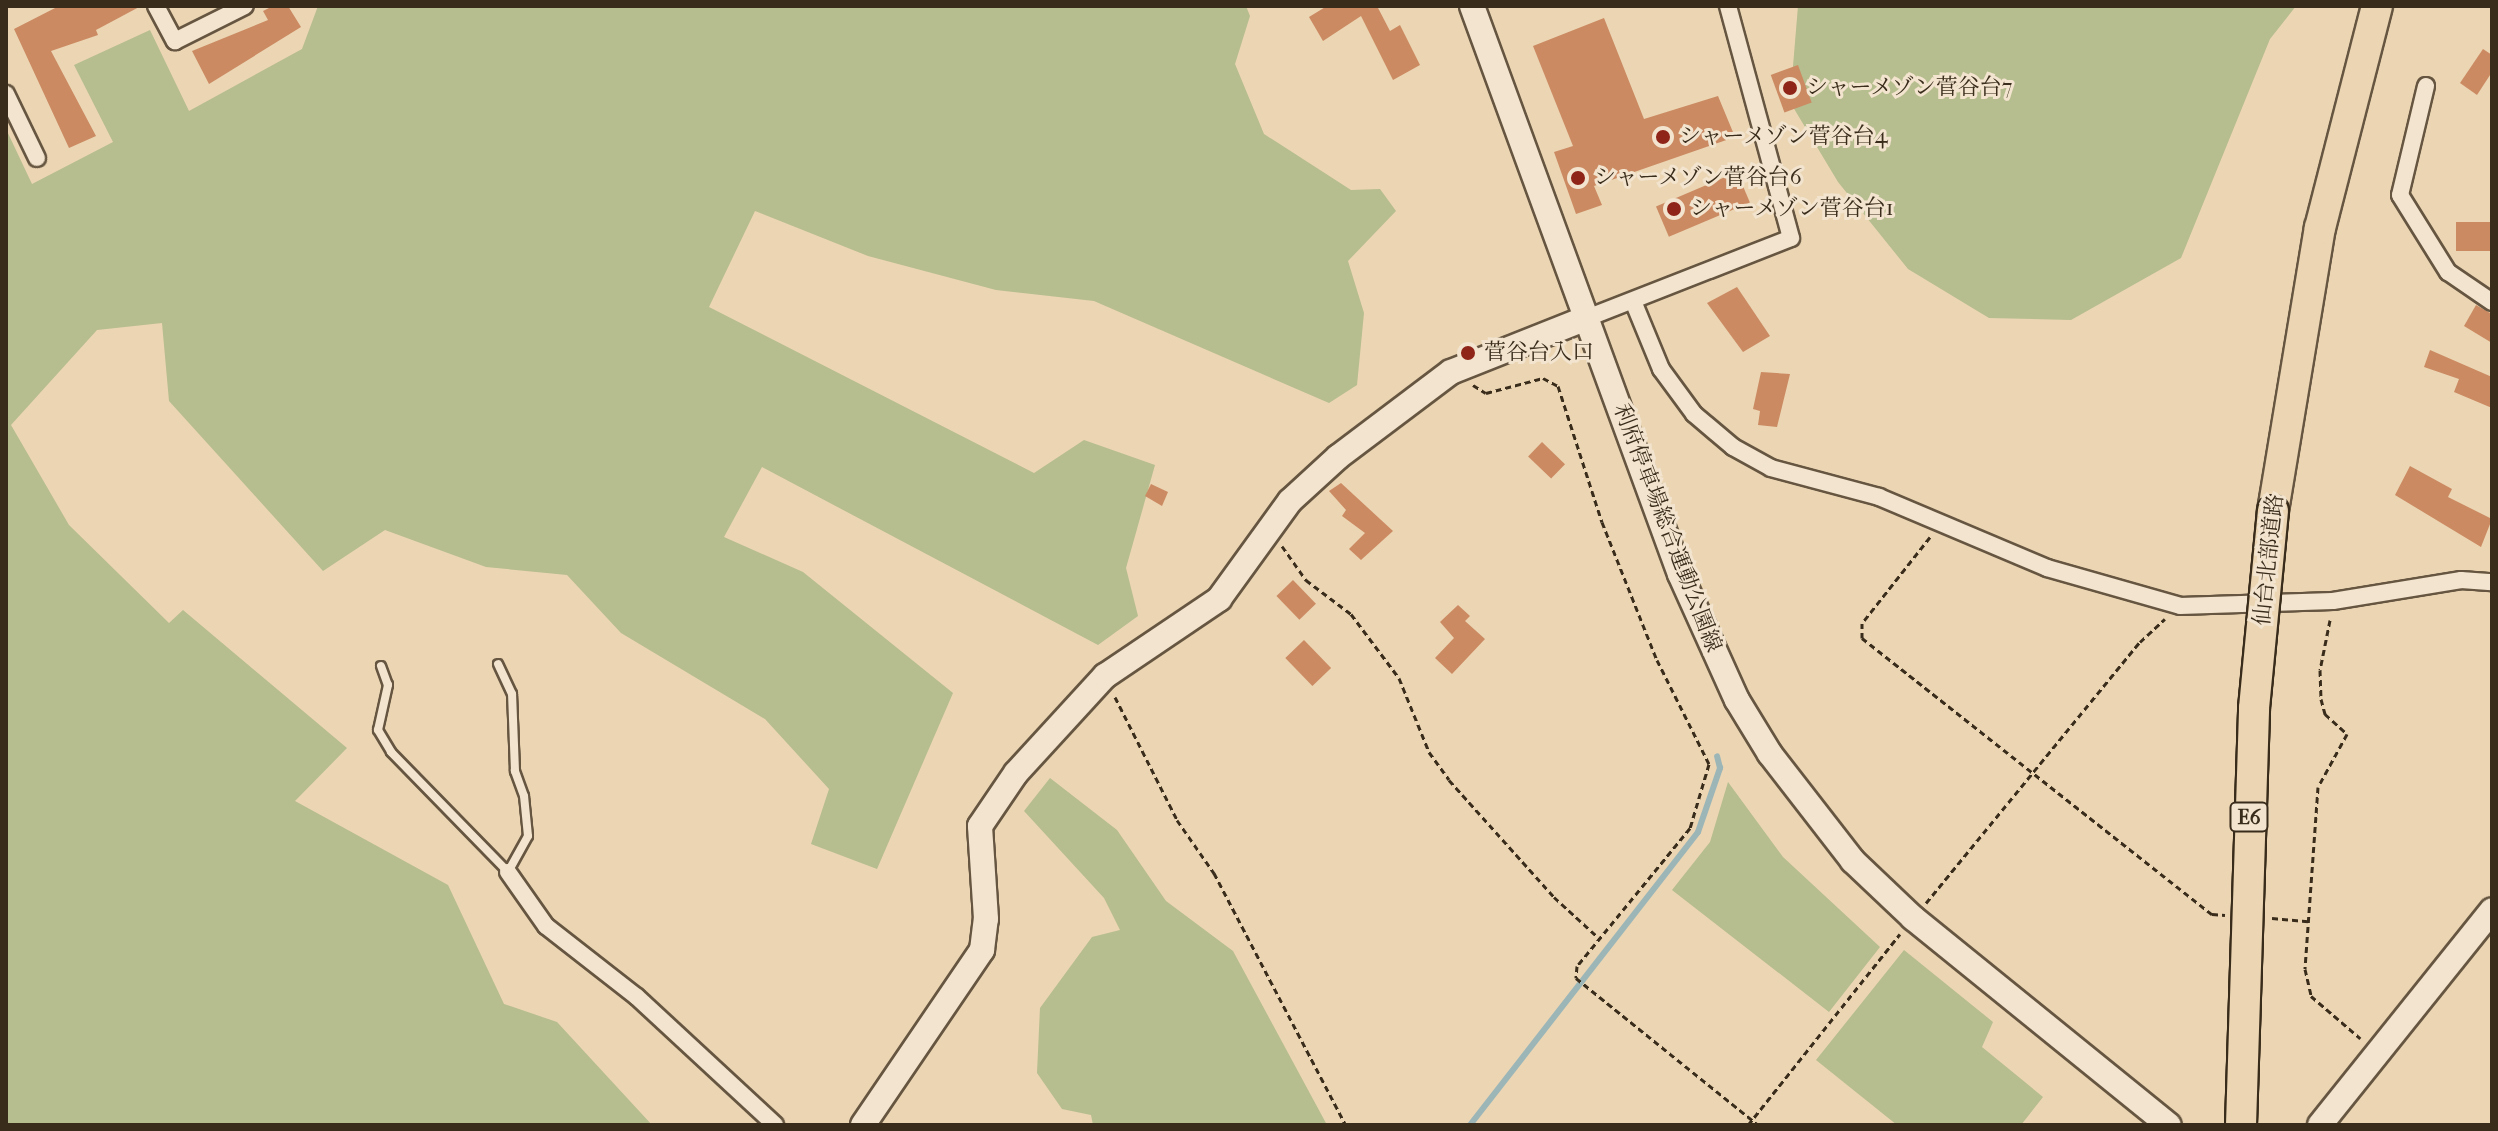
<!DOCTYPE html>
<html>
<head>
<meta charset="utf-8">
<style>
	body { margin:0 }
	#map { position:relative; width:2498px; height:1131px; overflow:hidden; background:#ebd5b3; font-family:"IM FELL French Canon","Noto Serif JP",serif }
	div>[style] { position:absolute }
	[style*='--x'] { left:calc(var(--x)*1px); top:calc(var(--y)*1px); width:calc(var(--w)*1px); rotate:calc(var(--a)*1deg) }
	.green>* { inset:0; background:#b6bd8e }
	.stream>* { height:6px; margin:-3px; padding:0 3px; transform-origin:3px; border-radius:3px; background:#9cb6b7 }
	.building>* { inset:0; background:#cb8a62; transform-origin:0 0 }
	.path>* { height:3px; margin-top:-1.5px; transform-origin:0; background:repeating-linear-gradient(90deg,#392c1b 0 6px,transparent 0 10px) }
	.roads { filter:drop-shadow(2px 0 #665641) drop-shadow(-2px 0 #665641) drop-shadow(0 2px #665641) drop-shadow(0 -2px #665641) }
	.lane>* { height:8px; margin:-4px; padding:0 4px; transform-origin:4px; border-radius:4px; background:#f2e4ce }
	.street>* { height:16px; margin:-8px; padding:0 8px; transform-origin:8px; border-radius:8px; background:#f2e4ce }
	.secondary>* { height:24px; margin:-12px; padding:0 12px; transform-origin:12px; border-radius:12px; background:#f2e4ce }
	.highway>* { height:30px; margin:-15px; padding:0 15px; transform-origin:15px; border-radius:15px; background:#ebd5b3 }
	.bridges { filter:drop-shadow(2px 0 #392c1b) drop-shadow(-2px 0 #392c1b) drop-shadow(0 2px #392c1b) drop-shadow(0 -2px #392c1b) }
	.highway-bridge>* { height:30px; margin:-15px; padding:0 15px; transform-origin:15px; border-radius:15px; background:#ebd5b3 }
	.dots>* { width:22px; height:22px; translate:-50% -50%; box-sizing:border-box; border:4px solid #f2e4ce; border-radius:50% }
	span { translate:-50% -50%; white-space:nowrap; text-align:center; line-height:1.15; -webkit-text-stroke:6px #f2e4ce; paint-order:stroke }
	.shield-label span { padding:2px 6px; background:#f2e4ce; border:2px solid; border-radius:6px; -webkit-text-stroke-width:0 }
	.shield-label { font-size:20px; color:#392c1b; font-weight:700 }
	.poi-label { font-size:22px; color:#392c1b }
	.left { translate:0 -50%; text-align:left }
	.street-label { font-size:22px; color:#392c1b }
	.frame { position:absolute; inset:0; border:8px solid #392c1b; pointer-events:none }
</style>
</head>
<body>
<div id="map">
	<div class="green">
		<i style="clip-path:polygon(318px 6px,1246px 6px,1250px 16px,1235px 64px,1264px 134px,1351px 190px,1380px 189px,1396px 211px,1348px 261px,1364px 313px,1357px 385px,1329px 403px,1094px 301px,996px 290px,868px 256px,755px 211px,709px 307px,1034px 473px,1084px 440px,1155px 465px,1126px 568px,1138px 616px,1098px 645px,762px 467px,724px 537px,803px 572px,953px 693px,877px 869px,811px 844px,829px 789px,765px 719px,621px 633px,567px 575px,486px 567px,385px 530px,323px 571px,169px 401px,162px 323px,97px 330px,11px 425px,69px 525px,169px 623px,183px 610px,347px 748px,295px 801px,448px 885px,504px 1004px,557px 1022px,652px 1125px,6px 1125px,6px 129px,32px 184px,113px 142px,74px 65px,150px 30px,189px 111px,302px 49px)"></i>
		<i style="clip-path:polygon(1798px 6px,2296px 6px,2270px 39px,2181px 258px,2071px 320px,1989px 318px,1908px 269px,1838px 182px,1790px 102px)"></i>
		<i style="clip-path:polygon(1050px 778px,1117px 830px,1166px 901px,1233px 951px,1327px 1125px,1093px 1125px,1091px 1115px,1062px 1109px,1037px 1073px,1040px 1008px,1092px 937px,1120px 930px,1104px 898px,1024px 811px)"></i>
		<i style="clip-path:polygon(1728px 782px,1783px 857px,1880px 947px,1829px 1012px,1672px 890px,1710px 842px)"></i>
		<i style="clip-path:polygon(1904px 950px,1993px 1022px,1982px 1047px,2043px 1097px,2021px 1125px,1897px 1125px,1816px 1060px)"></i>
	</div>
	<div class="stream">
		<i style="--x:1470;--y:1125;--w:371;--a:-52.1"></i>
		<i style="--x:1698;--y:832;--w:68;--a:-71"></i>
		<i style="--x:1720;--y:768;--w:12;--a:-104"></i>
	</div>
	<div class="building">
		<i style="clip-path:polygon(59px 6px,141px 6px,96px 30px,98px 35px,51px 51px,96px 136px,69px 148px,14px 29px)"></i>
		<i style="clip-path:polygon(273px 6px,288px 6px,301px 27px,209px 84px,192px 51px,268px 20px,263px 11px)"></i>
		<i style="clip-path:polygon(1327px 6px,1377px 6px,1390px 31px,1400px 25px,1420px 65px,1393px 80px,1361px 16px,1323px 41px,1309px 17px)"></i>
		<i style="clip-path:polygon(1604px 18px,1644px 119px,1718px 96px,1735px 137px,1594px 186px,1602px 205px,1576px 214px,1554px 152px,1573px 146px,1533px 46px)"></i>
		<i style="clip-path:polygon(2483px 49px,2492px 55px,2492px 72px,2477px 95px,2460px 83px)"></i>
		<i style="left:1798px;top:65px;width:40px;height:29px;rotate:70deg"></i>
		<i style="left:1737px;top:172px;width:33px;height:88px;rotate:67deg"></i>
		<i style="left:2456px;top:222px;width:36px;height:29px"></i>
		<i style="clip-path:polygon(1737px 287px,1770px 336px,1743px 352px,1707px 303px)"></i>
		<i style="clip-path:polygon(2476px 305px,2492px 314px,2492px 343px,2464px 326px)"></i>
		<i style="clip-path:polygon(2430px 350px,2492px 377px,2492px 408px,2454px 392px,2459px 379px,2424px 367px)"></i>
		<i style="clip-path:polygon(1761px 372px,1790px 374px,1777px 427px,1758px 425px,1760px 411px,1753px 409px)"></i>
		<i style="left:1542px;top:442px;width:32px;height:20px;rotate:44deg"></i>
		<i style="clip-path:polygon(2410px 466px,2452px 489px,2448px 497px,2492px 519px,2481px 547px,2395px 495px)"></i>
		<i style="clip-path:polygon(1341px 483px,1393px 531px,1361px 560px,1349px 549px,1365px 533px,1342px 516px,1346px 510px,1329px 491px)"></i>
		<i style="clip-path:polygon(1151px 484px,1168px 492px,1162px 506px,1145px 496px)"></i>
		<i style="left:1293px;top:580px;width:33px;height:23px;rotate:46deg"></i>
		<i style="clip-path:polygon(1458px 605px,1470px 616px,1465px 621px,1485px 639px,1452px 674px,1435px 658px,1454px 638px,1440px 622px)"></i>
		<i style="left:1304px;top:640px;width:39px;height:26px;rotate:46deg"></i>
	</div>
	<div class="path">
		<i style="--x:1473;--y:385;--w:15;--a:32"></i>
		<i style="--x:1486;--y:393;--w:59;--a:-14.7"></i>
		<i style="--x:1543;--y:378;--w:17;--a:28"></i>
		<i style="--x:1558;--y:386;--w:143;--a:72.1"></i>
		<i style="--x:1602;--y:522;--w:149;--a:68.3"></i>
		<i style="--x:1657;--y:660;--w:116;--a:63.4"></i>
		<i style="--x:1709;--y:764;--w:67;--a:106.5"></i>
		<i style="--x:1690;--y:828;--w:178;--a:129.3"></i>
		<i style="--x:1577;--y:966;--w:12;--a:95"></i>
		<i style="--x:1576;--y:978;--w:234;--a:38.9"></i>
		<i style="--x:1930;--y:537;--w:110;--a:128.3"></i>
		<i style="--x:1862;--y:623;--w:15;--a:90"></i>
		<i style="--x:1862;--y:638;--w:446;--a:38.3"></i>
		<i style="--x:2212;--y:914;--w:13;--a:4"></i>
		<i style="--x:1282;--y:546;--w:42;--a:54.8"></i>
		<i style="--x:1306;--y:580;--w:56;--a:37.1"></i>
		<i style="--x:1351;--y:614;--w:80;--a:53.1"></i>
		<i style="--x:1399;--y:678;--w:80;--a:67.9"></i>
		<i style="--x:1429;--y:752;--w:34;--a:54"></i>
		<i style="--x:1449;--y:780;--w:157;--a:48.1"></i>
		<i style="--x:1554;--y:897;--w:62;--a:42.4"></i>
		<i style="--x:2330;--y:620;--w:51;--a:101.3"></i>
		<i style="--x:2320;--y:670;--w:29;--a:88"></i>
		<i style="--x:2321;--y:699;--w:16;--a:75"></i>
		<i style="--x:2325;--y:714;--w:30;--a:42"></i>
		<i style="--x:2347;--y:734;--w:60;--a:118.7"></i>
		<i style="--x:2318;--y:787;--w:182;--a:94.1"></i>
		<i style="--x:2305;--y:969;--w:28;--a:77"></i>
		<i style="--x:2311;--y:996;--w:65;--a:40.6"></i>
		<i style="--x:1115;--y:697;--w:138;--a:63.2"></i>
		<i style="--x:1177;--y:820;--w:65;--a:55.1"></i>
		<i style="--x:1214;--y:873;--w:284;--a:62.4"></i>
		<i style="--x:1926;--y:903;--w:338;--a:-50.7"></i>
		<i style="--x:2140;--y:642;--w:34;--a:-43"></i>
		<i style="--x:2272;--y:918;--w:36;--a:5"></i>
		<i style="--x:1748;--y:1125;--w:244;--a:-51.5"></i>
	</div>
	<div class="roads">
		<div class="lane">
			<i style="--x:381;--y:666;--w:20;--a:70"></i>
			<i style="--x:388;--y:685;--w:46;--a:102.5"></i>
			<i style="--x:378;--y:730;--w:26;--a:59"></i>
			<i style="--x:391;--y:752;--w:168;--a:45.7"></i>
			<i style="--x:508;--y:872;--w:41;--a:-60.9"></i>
			<i style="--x:528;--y:836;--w:40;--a:-95.7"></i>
			<i style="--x:524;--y:796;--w:27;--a:-110"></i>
			<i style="--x:515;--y:771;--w:77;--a:-92.2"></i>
			<i style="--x:512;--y:694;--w:33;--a:-115"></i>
		</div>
		<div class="street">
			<i style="--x:156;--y:6;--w:40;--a:62"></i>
			<i style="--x:175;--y:41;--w:78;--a:-26.6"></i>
			<i style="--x:2426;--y:86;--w:112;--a:103.4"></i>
			<i style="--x:2400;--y:195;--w:91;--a:58.1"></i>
			<i style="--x:2448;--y:272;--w:53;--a:34.3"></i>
			<i style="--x:6;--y:94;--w:71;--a:64.2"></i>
			<i style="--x:1633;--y:301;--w:74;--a:67.6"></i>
			<i style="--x:1661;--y:369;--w:56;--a:53.7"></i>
			<i style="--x:1694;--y:414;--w:51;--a:40.2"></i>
			<i style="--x:1733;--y:447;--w:43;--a:28.9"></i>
			<i style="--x:1771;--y:468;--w:112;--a:15"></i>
			<i style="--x:1879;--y:497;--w:182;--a:22.9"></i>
			<i style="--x:2047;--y:568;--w:138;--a:15.9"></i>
			<i style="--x:2180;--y:606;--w:153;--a:-1.9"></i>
			<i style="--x:2333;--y:601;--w:130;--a:-9.3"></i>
			<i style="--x:2461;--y:580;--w:31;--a:4"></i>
			<i style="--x:1587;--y:318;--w:219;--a:-21.4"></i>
			<i style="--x:1791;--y:238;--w:240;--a:-105.2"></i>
			<i style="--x:508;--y:872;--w:66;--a:54.9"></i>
			<i style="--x:546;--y:926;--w:115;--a:38"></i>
			<i style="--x:637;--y:997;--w:188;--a:42.8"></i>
		</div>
		<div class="secondary">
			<i style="--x:1472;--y:6;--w:605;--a:69.89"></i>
			<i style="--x:1680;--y:574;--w:138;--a:65.7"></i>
			<i style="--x:1737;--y:700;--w:63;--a:58.6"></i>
			<i style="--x:1770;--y:754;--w:135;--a:52.2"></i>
			<i style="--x:1853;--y:861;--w:83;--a:43.5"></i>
			<i style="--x:1913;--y:918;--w:329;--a:39"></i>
			<i style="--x:863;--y:1125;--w:212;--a:-55.8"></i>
			<i style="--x:982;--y:950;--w:31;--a:-83"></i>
			<i style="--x:986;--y:919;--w:93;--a:-93.7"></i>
			<i style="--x:980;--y:826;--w:64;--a:-55.8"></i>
			<i style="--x:1016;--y:773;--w:132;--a:-47.5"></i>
			<i style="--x:1105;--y:676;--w:138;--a:-34"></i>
			<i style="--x:1219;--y:599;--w:121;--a:-54.1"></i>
			<i style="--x:1290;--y:501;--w:65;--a:-42.5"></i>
			<i style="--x:1338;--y:457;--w:141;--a:-37"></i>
			<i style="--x:1451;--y:372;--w:146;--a:-21.7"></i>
			<i style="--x:2320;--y:1125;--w:275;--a:-51.3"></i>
		</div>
		<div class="highway">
			<i style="--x:2273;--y:511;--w:287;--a:-80.6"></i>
			<i style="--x:2320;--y:228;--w:229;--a:-75.6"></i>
		</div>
	</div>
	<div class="bridges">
		<div class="highway-bridge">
			<i style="--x:2241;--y:1125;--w:417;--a:-88.2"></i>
			<i style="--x:2254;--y:708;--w:198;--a:-84.5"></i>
		</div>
	</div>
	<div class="dots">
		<i style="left:1790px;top:88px;background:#8f2418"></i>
		<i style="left:1663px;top:137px;background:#8f2418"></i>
		<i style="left:1578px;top:178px;background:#8f2418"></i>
		<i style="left:1674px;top:209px;background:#8f2418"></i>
		<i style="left:1468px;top:353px;background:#8f2418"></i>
	</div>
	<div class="shield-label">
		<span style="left:2249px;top:817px">E6</span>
	</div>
	<div class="poi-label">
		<span class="left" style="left:1806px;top:88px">シャーメゾン菅谷台7</span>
		<span class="left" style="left:1679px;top:137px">シャーメゾン菅谷台4</span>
		<span class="left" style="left:1594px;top:178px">シャーメゾン菅谷台6</span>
		<span class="left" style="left:1690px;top:209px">シャーメゾン菅谷台1</span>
		<span class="left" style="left:1484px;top:353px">菅谷台入口</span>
	</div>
	<div class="street-label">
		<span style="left:1667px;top:528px;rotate:69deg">利府停車場総合運動公園線</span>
		<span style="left:2269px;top:560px;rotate:-84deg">仙台北部道路</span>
	</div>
	<div class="frame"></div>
</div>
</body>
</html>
